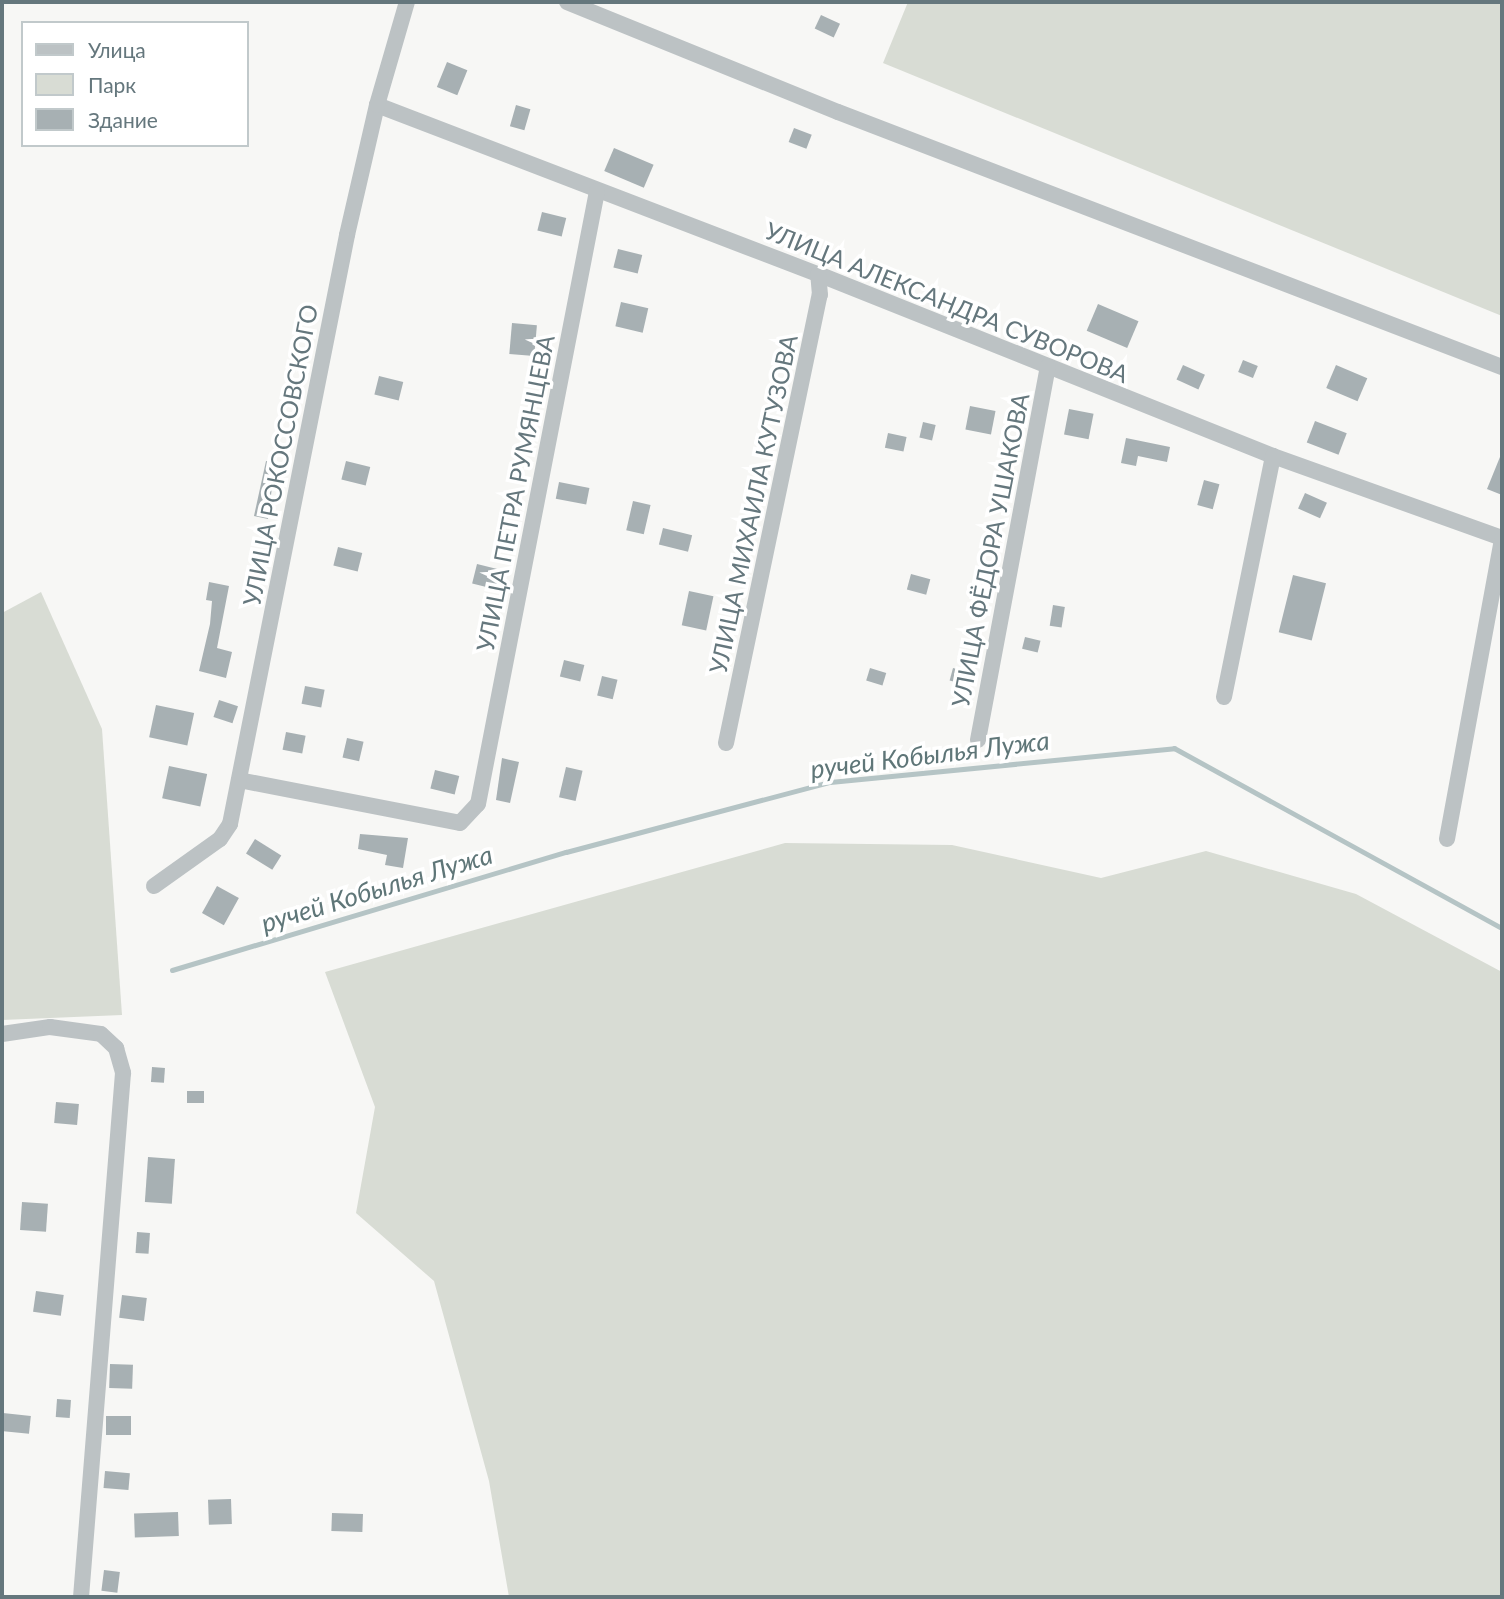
<!DOCTYPE html>
<html>
<head>
<meta charset="utf-8">
<style>
	body { margin:0 }
	#map { position:relative; width:1504px; height:1599px; overflow:hidden; background:#f7f7f5; font-family:Lato,sans-serif }
	div>[style] { position:absolute }
	[style*='--x'] { left:calc(var(--x)*1px); top:calc(var(--y)*1px); width:calc(var(--w)*1px); rotate:calc(var(--a)*1deg) }
	.green>* { inset:0; background:#d8dcd4 }
	.stream>* { height:5px; margin:-2.5px; padding:0 2.5px; transform-origin:2.5px; border-radius:2.5px; background:#b5c4c5 }
	.building>* { inset:0; background:#a7b0b3; transform-origin:0 0 }
	.minor>* { height:16px; margin:-8px; padding:0 8px; transform-origin:8px; border-radius:8px; background:#bcc2c4 }
	span { translate:-50% -50%; white-space:nowrap; text-align:center; line-height:1.15; -webkit-text-stroke:7px #fff; paint-order:stroke }
	.street-label { font-size:24px; color:#65777d }
	.water-label { font-size:26px; color:#5f7678; font-style:italic }
	.frame { position:absolute; inset:0; border:4px solid #65777d; pointer-events:none }
	.legend { position:absolute; left:21px; top:21px; width:228px; height:126px; box-sizing:border-box; background:#fff; border:2px solid #c1c9cb; margin:0; padding:9px 12px; list-style:none; font-size:21px; color:#65777d }
	.legend li { display:flex; align-items:center; gap:14px; height:35px }
	.legend b { width:35px; border:2px solid #c1c9cb }
</style>
</head>
<body>
<div id="map">
	<div class="green">
		<i style="clip-path:polygon(908px 2px,1502px 2px,1502px 316px,883px 63px)"></i>
		<i style="clip-path:polygon(41px 592px,102px 729px,122px 1015px,2px 1020px,2px 613px)"></i>
		<i style="clip-path:polygon(785px 843px,952px 845px,1101px 878px,1206px 851px,1356px 894px,1502px 972px,1502px 1597px,509px 1597px,489px 1481px,434px 1281px,356px 1213px,375px 1107px,325px 972px)"></i>
	</div>
	<div class="stream">
		<i style="--x:172;--y:970;--w:411;--a:-16.7"></i>
		<i style="--x:566;--y:852;--w:273;--a:-14.9"></i>
		<i style="--x:830;--y:782;--w:346;--a:-5.6"></i>
		<i style="--x:1174;--y:748;--w:374;--a:28.8"></i>
	</div>
	<div class="building">
		<i style="left:821px;top:15px;width:21px;height:15px;rotate:25deg"></i>
		<i style="left:447px;top:62px;width:22px;height:27px;rotate:22deg"></i>
		<i style="left:516px;top:105px;width:15px;height:22px;rotate:16deg"></i>
		<i style="left:794px;top:128px;width:19px;height:15px;rotate:21deg"></i>
		<i style="left:614px;top:148px;width:43px;height:25px;rotate:23deg"></i>
		<i style="left:542px;top:212px;width:25px;height:19px;rotate:14deg"></i>
		<i style="left:618px;top:249px;width:25px;height:19px;rotate:14deg"></i>
		<i style="left:621px;top:302px;width:28px;height:25px;rotate:13deg"></i>
		<i style="left:1098px;top:304px;width:44px;height:29px;rotate:23deg"></i>
		<i style="left:512px;top:323px;width:25px;height:31px;rotate:5deg"></i>
		<i style="left:1243px;top:360px;width:16px;height:13px;rotate:22deg"></i>
		<i style="left:1183px;top:365px;width:24px;height:16px;rotate:24deg"></i>
		<i style="left:1336px;top:365px;width:34px;height:25px;rotate:23deg"></i>
		<i style="left:379px;top:376px;width:25px;height:19px;rotate:14deg"></i>
		<i style="left:970px;top:406px;width:26px;height:24px;rotate:11deg"></i>
		<i style="left:1069px;top:409px;width:25px;height:26px;rotate:11deg"></i>
		<i style="left:1315px;top:421px;width:34px;height:23px;rotate:21deg"></i>
		<i style="left:923px;top:422px;width:13px;height:16px;rotate:13deg"></i>
		<i style="left:888px;top:433px;width:19px;height:15px;rotate:12deg"></i>
		<i style="clip-path:polygon(1126px 438px,1170px 447px,1167px 462px,1138px 456px,1136px 466px,1121px 463px)"></i>
		<i style="clip-path:polygon(1502px 452px,1502px 495px,1487px 489px)"></i>
		<i style="clip-path:polygon(266px 461px,275px 463px,268px 519px,254px 516px)"></i>
		<i style="left:346px;top:461px;width:25px;height:19px;rotate:14deg"></i>
		<i style="left:1204px;top:480px;width:16px;height:26px;rotate:15deg"></i>
		<i style="left:559px;top:482px;width:31px;height:17px;rotate:11deg"></i>
		<i style="left:1305px;top:493px;width:24px;height:17px;rotate:24deg"></i>
		<i style="left:633px;top:501px;width:18px;height:30px;rotate:13deg"></i>
		<i style="left:663px;top:528px;width:30px;height:17px;rotate:14deg"></i>
		<i style="left:338px;top:547px;width:25px;height:19px;rotate:14deg"></i>
		<i style="left:477px;top:564px;width:25px;height:20px;rotate:14deg"></i>
		<i style="left:911px;top:574px;width:20px;height:16px;rotate:15deg"></i>
		<i style="left:1293px;top:575px;width:34px;height:59px;rotate:14deg"></i>
		<i style="clip-path:polygon(209px 582px,229px 586px,217px 648px,232px 652px,226px 678px,199px 671px,210px 624px,212px 601px,206px 600px)"></i>
		<i style="left:689px;top:591px;width:25px;height:35px;rotate:12deg"></i>
		<i style="left:1053px;top:605px;width:12px;height:21px;rotate:9deg"></i>
		<i style="left:1025px;top:637px;width:16px;height:12px;rotate:14deg"></i>
		<i style="left:564px;top:660px;width:21px;height:17px;rotate:14deg"></i>
		<i style="left:870px;top:668px;width:17px;height:13px;rotate:17deg"></i>
		<i style="left:953px;top:668px;width:16px;height:13px;rotate:15deg"></i>
		<i style="left:602px;top:676px;width:16px;height:20px;rotate:14deg"></i>
		<i style="left:305px;top:686px;width:20px;height:18px;rotate:11deg"></i>
		<i style="left:219px;top:700px;width:20px;height:18px;rotate:18deg"></i>
		<i style="left:156px;top:705px;width:39px;height:33px;rotate:12deg"></i>
		<i style="left:286px;top:732px;width:20px;height:18px;rotate:11deg"></i>
		<i style="left:347px;top:738px;width:17px;height:20px;rotate:13deg"></i>
		<i style="clip-path:polygon(502px 758px,519px 762px,510px 803px,496px 800px)"></i>
		<i style="left:169px;top:766px;width:39px;height:33px;rotate:12deg"></i>
		<i style="left:566px;top:767px;width:17px;height:31px;rotate:13deg"></i>
		<i style="left:435px;top:770px;width:25px;height:19px;rotate:14deg"></i>
		<i style="clip-path:polygon(360px 834px,408px 838px,403px 868px,385px 865px,387px 855px,358px 849px)"></i>
		<i style="left:255px;top:839px;width:31px;height:17px;rotate:32deg"></i>
		<i style="left:217px;top:886px;width:25px;height:31px;rotate:29deg"></i>
		<i style="left:152px;top:1067px;width:13px;height:15px;rotate:4deg"></i>
		<i style="left:187px;top:1091px;width:17px;height:12px"></i>
		<i style="left:56px;top:1102px;width:23px;height:21px;rotate:5deg"></i>
		<i style="left:148px;top:1157px;width:27px;height:45px;rotate:4deg"></i>
		<i style="left:22px;top:1202px;width:26px;height:28px;rotate:4deg"></i>
		<i style="left:137px;top:1232px;width:13px;height:21px;rotate:4deg"></i>
		<i style="left:36px;top:1291px;width:28px;height:21px;rotate:8deg"></i>
		<i style="left:122px;top:1295px;width:25px;height:23px;rotate:7deg"></i>
		<i style="left:110px;top:1364px;width:23px;height:24px;rotate:2deg"></i>
		<i style="left:57px;top:1399px;width:14px;height:18px;rotate:4deg"></i>
		<i style="left:3px;top:1413px;width:28px;height:18px;rotate:6deg"></i>
		<i style="left:106px;top:1416px;width:25px;height:19px"></i>
		<i style="left:105px;top:1471px;width:25px;height:17px;rotate:5deg"></i>
		<i style="left:231px;top:1499px;width:25px;height:23px;rotate:88deg"></i>
		<i style="left:178px;top:1512px;width:24px;height:44px;rotate:88deg"></i>
		<i style="left:332px;top:1513px;width:31px;height:18px;rotate:2deg"></i>
		<i style="left:104px;top:1570px;width:16px;height:21px;rotate:7deg"></i>
	</div>
	<div class="minor">
		<i style="--x:567;--y:2;--w:292;--a:22.1"></i>
		<i style="--x:838;--y:112;--w:711;--a:21.01"></i>
		<i style="--x:377;--y:105;--w:472;--a:21"></i>
		<i style="--x:818;--y:274;--w:490;--a:21.8"></i>
		<i style="--x:1273;--y:456;--w:243;--a:19.7"></i>
		<i style="--x:1224;--y:697;--w:246;--a:-78.5"></i>
		<i style="--x:978;--y:740;--w:380;--a:-79.4"></i>
		<i style="--x:726;--y:743;--w:458;--a:-78.2"></i>
		<i style="--x:820;--y:295;--w:21;--a:-95"></i>
		<i style="--x:239;--y:780;--w:225;--a:11"></i>
		<i style="--x:460;--y:823;--w:26;--a:-47"></i>
		<i style="--x:478;--y:804;--w:624;--a:-79.01"></i>
		<i style="--x:1447;--y:839;--w:304;--a:-79.6"></i>
		<i style="--x:154;--y:886;--w:81;--a:-35.5"></i>
		<i style="--x:220;--y:839;--w:18;--a:-56"></i>
		<i style="--x:230;--y:824;--w:601;--a:-78.76"></i>
		<i style="--x:347;--y:235;--w:133;--a:-77"></i>
		<i style="--x:377;--y:105;--w:107;--a:-73.8"></i>
		<i style="--x:2;--y:1034;--w:49;--a:-8.3"></i>
		<i style="--x:50;--y:1027;--w:51;--a:7.8"></i>
		<i style="--x:101;--y:1034;--w:21;--a:43"></i>
		<i style="--x:116;--y:1048;--w:26;--a:74"></i>
		<i style="--x:123;--y:1073;--w:526;--a:94.58"></i>
	</div>
	<div class="street-label">
		<span style="left:947px;top:302px;rotate:22deg">УЛИЦА АЛЕКСАНДРА СУВОРОВА</span>
		<span style="left:280px;top:455px;rotate:-79deg">УЛИЦА РОКОССОВСКОГО</span>
		<span style="left:515px;top:493px;rotate:-79deg">УЛИЦА ПЕТРА РУМЯНЦЕВА</span>
		<span style="left:753px;top:504px;rotate:-78deg">УЛИЦА МИХАИЛА КУТУЗОВА</span>
		<span style="left:990px;top:550px;rotate:-79deg">УЛИЦА ФЁДОРА УШАКОВА</span>
	</div>
	<div class="water-label">
		<span style="left:930px;top:755px;rotate:-7deg">ручей Кобылья Лужа</span>
		<span style="left:377px;top:889px;rotate:-17deg">ручей Кобылья Лужа</span>
	</div>
	<div class="frame"></div>
	<ul class="legend">
	<li><b style="height:9px;background:#bcc2c4"></b>Улица</li>
	<li><b style="height:19px;background:#d8dcd4"></b>Парк</li>
	<li><b style="height:19px;background:#a7b0b3"></b>Здание</li>
	</ul>
</div>
</body>
</html>
